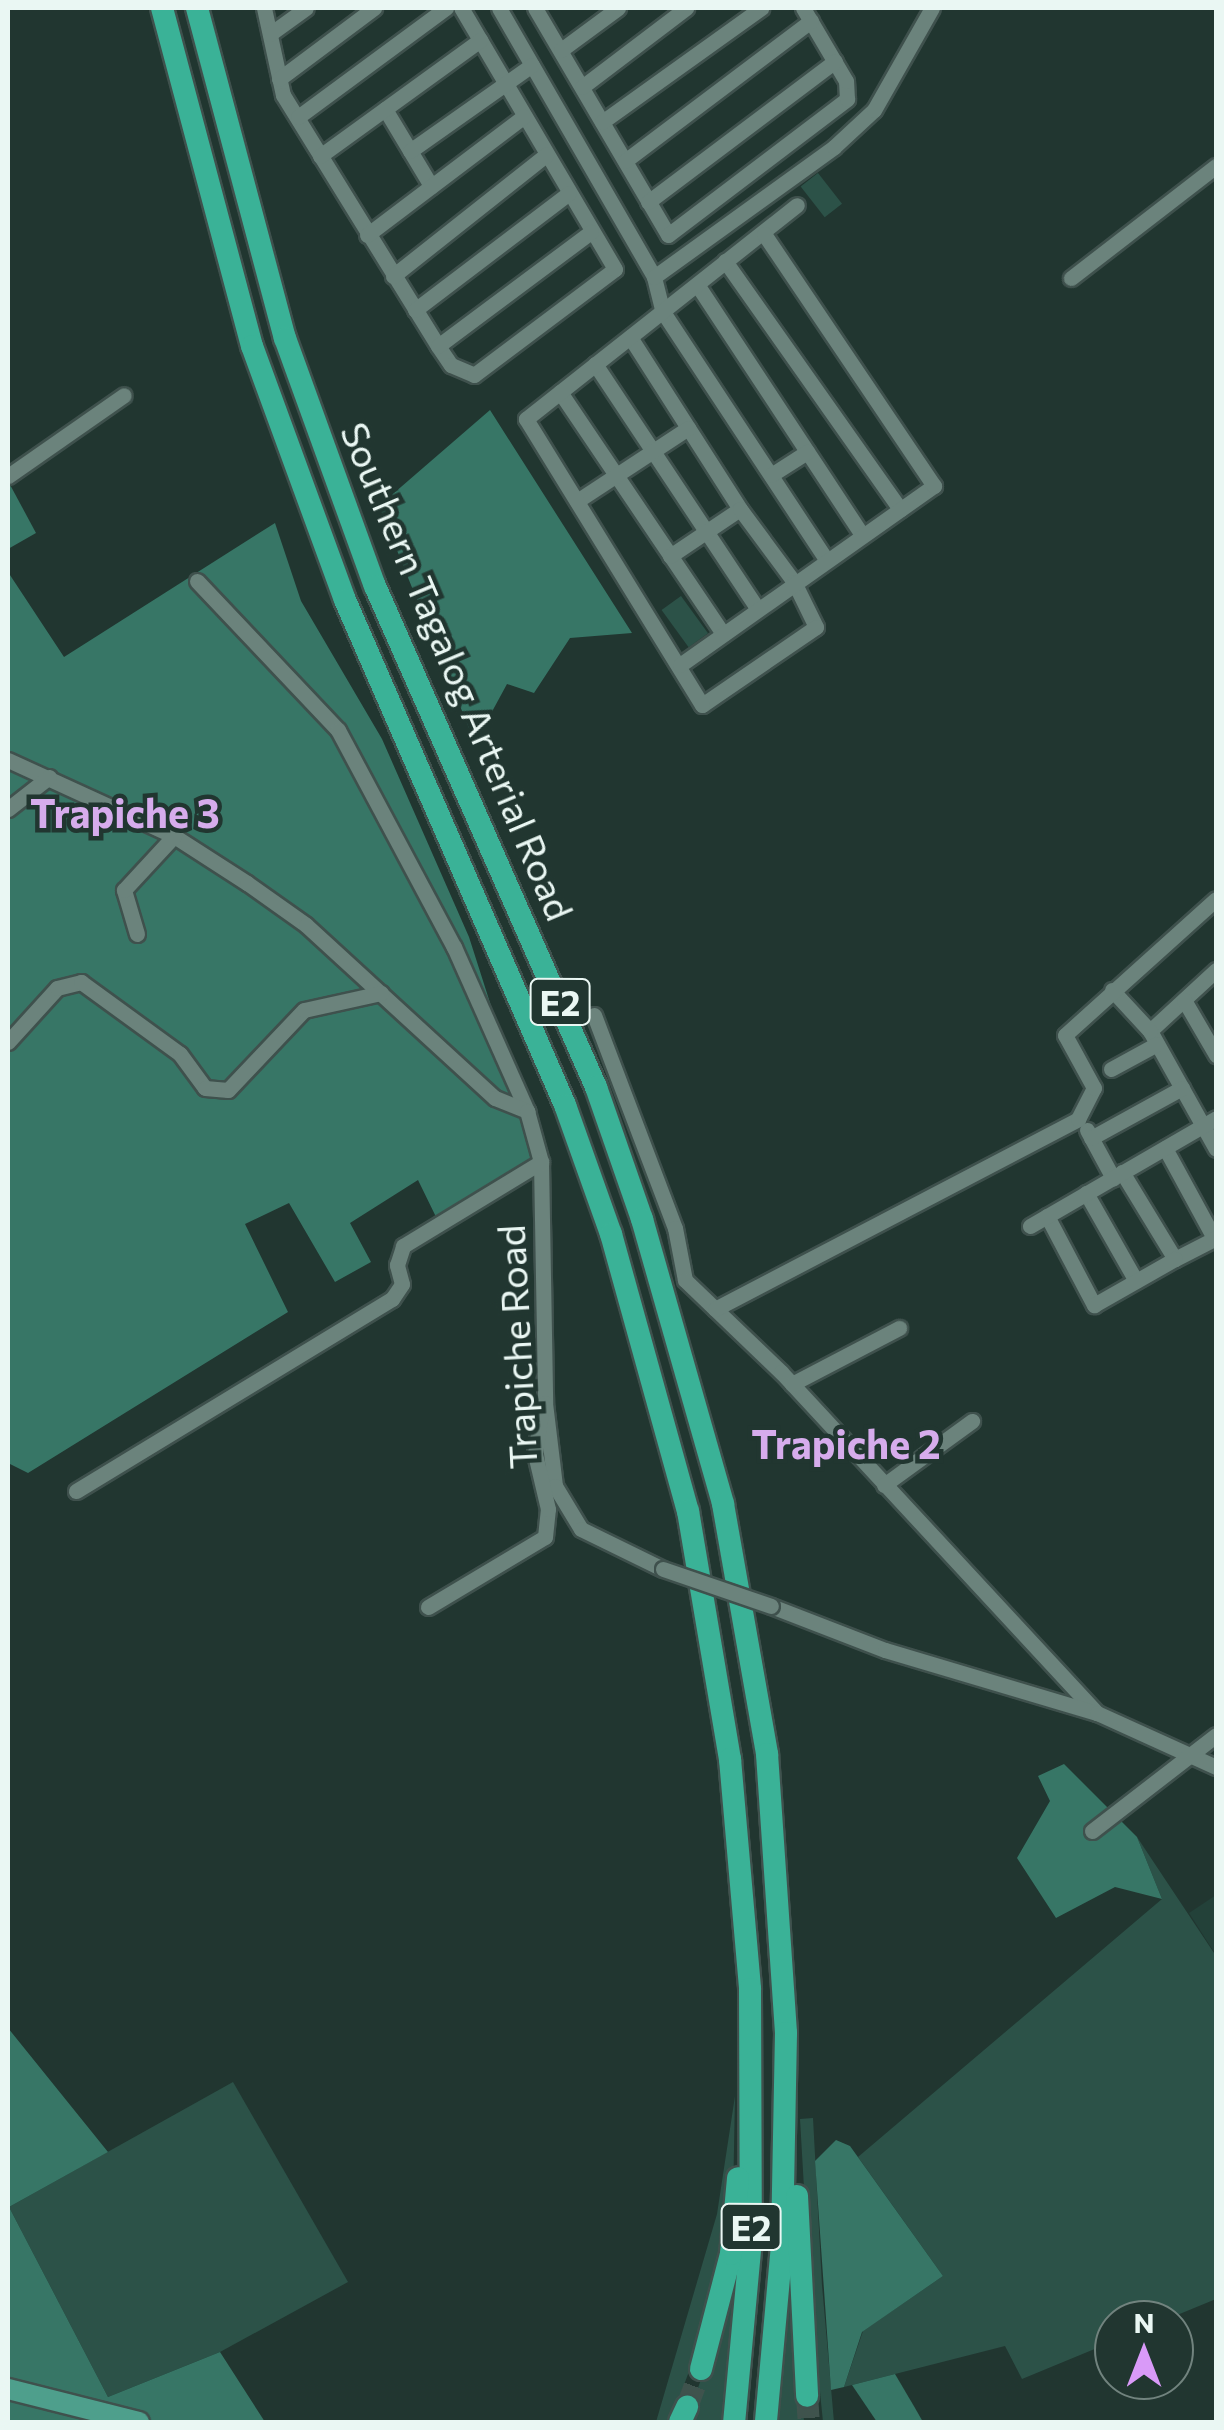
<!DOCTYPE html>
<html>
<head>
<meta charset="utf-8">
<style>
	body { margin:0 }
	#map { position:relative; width:1224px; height:2430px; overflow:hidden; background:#213630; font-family:Commissioner,sans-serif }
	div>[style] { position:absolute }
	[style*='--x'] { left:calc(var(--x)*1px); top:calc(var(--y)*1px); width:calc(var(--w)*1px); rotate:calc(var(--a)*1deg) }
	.built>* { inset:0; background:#234139 }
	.green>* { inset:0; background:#2c5248; transform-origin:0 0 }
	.forest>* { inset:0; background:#377666 }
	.highway-tunnel>* { height:22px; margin-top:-11px; transform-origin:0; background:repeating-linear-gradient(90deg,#3f534d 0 22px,transparent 0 33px) }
	.roads { filter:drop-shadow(2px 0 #3f514d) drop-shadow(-2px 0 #3f514d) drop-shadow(0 2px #3f514d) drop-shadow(0 -2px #3f514d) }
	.minor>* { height:15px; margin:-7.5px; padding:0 7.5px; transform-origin:7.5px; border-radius:7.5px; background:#6b837c }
	.major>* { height:20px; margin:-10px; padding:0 10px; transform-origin:10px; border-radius:10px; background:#4e9f8c }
	.highway>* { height:22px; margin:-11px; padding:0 11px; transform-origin:11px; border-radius:11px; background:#3ab297 }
	.bridges { filter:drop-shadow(2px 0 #3f514d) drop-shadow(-2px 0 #3f514d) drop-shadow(0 2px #3f514d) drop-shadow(0 -2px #3f514d) }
	.minor-bridge>* { height:15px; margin:-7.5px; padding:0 7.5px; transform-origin:7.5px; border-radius:7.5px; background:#6b837c }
	span { translate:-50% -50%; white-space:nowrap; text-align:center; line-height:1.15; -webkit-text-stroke:9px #213630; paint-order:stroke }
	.shield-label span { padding:2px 8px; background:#213630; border:2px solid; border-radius:8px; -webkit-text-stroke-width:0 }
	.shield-label { font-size:35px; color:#eaf7f3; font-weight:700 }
	.street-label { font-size:38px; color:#eaf7f3 }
	.neighbourhood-label { font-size:40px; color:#d6acec; font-weight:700 }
	.frame { position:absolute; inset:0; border:10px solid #eaf7f3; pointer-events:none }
	.north { position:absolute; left:1094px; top:2300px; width:100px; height:100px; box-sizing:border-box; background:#213630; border:2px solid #71837e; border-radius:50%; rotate:0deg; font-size:28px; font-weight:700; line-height:40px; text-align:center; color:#eaf7f3 }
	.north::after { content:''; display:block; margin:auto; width:35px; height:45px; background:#d99af8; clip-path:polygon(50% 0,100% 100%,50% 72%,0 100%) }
</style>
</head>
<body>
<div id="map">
	<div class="built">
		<i style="clip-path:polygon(1216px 1895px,1216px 1955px,1189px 1913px)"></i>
	</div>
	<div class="green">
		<i style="left:818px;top:173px;width:39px;height:22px;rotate:52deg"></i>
		<i style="left:681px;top:596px;width:46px;height:24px;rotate:54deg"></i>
		<i style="clip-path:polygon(1137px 1837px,1216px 1956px,1216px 2299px,1165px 2320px,1114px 2320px,1114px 2341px,1022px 2379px,1005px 2346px,844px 2387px,863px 2331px,943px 2276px,858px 2157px,1162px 1899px)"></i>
		<i style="clip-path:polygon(233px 2082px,348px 2282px,220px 2352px,108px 2397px,9px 2207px)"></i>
		<i style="clip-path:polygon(735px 2096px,733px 2201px,696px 2353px,670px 2422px,656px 2422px,717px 2214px)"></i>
		<i style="clip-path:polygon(813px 2118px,822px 2285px,834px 2422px,823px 2422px,810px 2292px,800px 2119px)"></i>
		<i style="clip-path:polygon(790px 2272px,801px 2375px,804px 2422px,779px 2422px)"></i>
		<i style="clip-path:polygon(730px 2297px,735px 2301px,722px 2422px,686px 2422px)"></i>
	</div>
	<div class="forest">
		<i style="clip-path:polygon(490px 410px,632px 633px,570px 638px,534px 693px,507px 684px,475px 743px,379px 506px)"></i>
		<i style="clip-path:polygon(8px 481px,36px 533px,8px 549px)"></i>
		<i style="clip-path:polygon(275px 523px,301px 601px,382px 739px,469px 937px,541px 1162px,438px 1221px,418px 1180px,350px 1223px,371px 1262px,335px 1282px,289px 1203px,245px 1224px,288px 1312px,28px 1473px,8px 1463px,8px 572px,64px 657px)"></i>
		<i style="clip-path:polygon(1064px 1764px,1137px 1837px,1162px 1899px,1115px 1887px,1056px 1918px,1017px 1858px,1050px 1801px,1038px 1776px)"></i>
		<i style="clip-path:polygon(8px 2028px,108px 2152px,9px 2207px,108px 2397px,220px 2352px,265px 2422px,8px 2422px)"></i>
		<i style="clip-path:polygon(836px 2140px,850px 2146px,943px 2276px,862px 2332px,844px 2387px,831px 2390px,815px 2161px)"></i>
		<i style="clip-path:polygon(895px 2374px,915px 2408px,923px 2422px,877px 2422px,852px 2385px)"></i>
	</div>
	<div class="highway-tunnel">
		<i style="--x:807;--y:2396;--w:26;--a:86"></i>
		<i style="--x:687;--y:2407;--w:40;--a:-69.8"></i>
	</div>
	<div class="roads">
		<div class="minor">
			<i style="--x:264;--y:8;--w:89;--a:77.7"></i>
			<i style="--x:283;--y:95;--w:295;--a:58.3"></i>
			<i style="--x:438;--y:346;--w:23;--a:56"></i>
			<i style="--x:451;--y:365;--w:25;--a:23"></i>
			<i style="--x:474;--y:375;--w:176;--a:-36.9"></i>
			<i style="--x:615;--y:269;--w:303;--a:-120.5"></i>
			<i style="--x:499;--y:8;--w:310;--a:60"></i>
			<i style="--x:654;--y:277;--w:36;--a:76"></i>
			<i style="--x:663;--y:312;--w:296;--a:56.6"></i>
			<i style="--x:535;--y:8;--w:263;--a:59.6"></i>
			<i style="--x:668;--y:235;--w:225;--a:-37.2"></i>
			<i style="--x:847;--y:99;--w:18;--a:-93"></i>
			<i style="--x:846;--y:81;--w:85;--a:-120.5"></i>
			<i style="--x:270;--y:34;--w:44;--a:-35.8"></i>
			<i style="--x:561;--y:50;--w:71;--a:-36.4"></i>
			<i style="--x:279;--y:79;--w:119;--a:-36.8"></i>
			<i style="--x:582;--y:87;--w:131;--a:-37.2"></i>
			<i style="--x:385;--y:109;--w:90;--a:59.1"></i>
			<i style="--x:298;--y:117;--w:184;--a:-36.4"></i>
			<i style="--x:602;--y:122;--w:196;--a:-35.6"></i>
			<i style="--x:410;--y:151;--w:149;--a:-35.2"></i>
			<i style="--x:320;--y:156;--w:198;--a:-35.9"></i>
			<i style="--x:625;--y:161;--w:233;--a:-37"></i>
			<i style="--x:648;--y:202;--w:234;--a:-37"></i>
			<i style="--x:367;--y:235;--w:196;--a:-37.1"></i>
			<i style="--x:725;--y:261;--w:304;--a:54.8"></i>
			<i style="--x:393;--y:276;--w:196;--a:-38.4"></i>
			<i style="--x:654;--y:277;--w:222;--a:-35.8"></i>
			<i style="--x:834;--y:147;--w:54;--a:-42.8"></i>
			<i style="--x:874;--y:110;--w:117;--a:-60.4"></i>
			<i style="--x:1071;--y:278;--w:183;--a:-37.7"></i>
			<i style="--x:698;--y:286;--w:298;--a:56.6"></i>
			<i style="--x:415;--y:310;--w:193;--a:-37.2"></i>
			<i style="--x:630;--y:337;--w:204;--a:57.4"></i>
			<i style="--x:438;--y:346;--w:191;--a:-36.7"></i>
			<i style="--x:595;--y:364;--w:293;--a:56.4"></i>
			<i style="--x:560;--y:392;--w:292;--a:56"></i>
			<i style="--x:771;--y:475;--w:43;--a:-32.6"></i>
			<i style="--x:8;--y:476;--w:141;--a:-34.9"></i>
			<i style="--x:577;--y:501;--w:133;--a:-33.3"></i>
			<i style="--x:670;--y:556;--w:84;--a:-33.9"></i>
			<i style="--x:740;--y:509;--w:91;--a:53.5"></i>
			<i style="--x:794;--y:582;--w:50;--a:63.9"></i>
			<i style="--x:816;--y:627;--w:138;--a:145.6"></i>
			<i style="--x:702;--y:705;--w:336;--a:-121.6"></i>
			<i style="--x:526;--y:419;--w:345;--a:-38.3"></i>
			<i style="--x:197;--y:581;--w:205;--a:46.6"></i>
			<i style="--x:338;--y:730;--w:246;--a:61.9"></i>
			<i style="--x:454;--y:947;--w:180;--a:66"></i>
			<i style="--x:680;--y:665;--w:311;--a:-35.2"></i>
			<i style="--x:934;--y:486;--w:304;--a:-124"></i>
			<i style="--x:8;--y:760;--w:183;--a:24.6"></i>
			<i style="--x:174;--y:836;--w:87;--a:32.8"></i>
			<i style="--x:247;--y:883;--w:72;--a:35.4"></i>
			<i style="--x:306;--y:925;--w:256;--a:42.5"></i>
			<i style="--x:495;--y:1098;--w:35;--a:22"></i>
			<i style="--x:527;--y:1111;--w:53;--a:74.6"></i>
			<i style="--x:541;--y:1162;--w:241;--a:89"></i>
			<i style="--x:545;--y:1403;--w:84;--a:83.1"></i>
			<i style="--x:555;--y:1486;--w:50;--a:58.8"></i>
			<i style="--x:581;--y:1529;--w:91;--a:26"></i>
			<i style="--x:8;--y:809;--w:52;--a:-38"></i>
			<i style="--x:137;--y:934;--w:46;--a:-106.5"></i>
			<i style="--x:124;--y:890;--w:74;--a:-47.2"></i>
			<i style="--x:1216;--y:970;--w:90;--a:137.3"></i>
			<i style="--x:1150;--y:1031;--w:135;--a:60.8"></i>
			<i style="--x:1112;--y:990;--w:56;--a:47.2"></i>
			<i style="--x:1184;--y:1000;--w:64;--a:59.8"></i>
			<i style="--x:594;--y:1015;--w:228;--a:69.2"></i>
			<i style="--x:675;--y:1228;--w:53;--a:79.1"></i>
			<i style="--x:685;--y:1280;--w:133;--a:43.8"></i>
			<i style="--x:781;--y:1372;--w:465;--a:47.2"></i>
			<i style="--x:8;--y:1042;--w:73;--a:-47.8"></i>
			<i style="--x:57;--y:988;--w:25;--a:-14"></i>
			<i style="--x:81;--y:982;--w:122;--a:36"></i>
			<i style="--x:180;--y:1054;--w:42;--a:53.7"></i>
			<i style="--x:205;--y:1088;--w:23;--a:5"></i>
			<i style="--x:228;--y:1090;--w:110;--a:-46.5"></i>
			<i style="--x:304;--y:1010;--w:79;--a:-12.4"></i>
			<i style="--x:1111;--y:1069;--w:52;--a:-28.5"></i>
			<i style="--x:1087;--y:1130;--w:55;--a:61.6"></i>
			<i style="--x:1091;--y:1138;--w:104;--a:-28.8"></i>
			<i style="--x:1165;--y:1148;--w:102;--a:61.4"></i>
			<i style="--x:1122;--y:1172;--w:102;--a:58.7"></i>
			<i style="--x:1175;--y:1259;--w:46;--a:-27.1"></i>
			<i style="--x:1086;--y:1193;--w:101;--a:60.4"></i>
			<i style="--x:1047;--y:1216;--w:101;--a:62.2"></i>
			<i style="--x:1094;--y:1305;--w:93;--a:-29.6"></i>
			<i style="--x:1030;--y:1226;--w:215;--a:-30.1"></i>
			<i style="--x:715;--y:1309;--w:410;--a:-27.6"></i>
			<i style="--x:1078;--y:1119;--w:35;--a:-63"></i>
			<i style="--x:1094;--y:1088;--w:60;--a:-118.7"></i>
			<i style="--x:1065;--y:1035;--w:203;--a:-42"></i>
			<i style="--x:792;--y:1384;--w:121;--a:-27.6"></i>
			<i style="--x:884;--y:1485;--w:109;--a:-36"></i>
			<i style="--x:76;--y:1491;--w:370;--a:-31.3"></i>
			<i style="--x:392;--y:1299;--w:18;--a:-56"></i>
			<i style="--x:402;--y:1284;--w:20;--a:-105"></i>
			<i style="--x:397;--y:1265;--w:20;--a:-72"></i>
			<i style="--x:403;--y:1246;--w:162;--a:-31.3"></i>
			<i style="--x:771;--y:1606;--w:122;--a:21.1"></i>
			<i style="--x:885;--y:1650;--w:221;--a:16.6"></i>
			<i style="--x:1097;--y:1713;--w:131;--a:24.4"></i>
			<i style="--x:428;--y:1607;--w:136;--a:-30.9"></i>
			<i style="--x:545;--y:1537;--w:28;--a:-84"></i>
			<i style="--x:548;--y:1509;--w:57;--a:-103.3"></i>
			<i style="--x:535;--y:1454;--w:49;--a:-81.7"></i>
			<i style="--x:1092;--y:1831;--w:157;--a:-37.7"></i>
		</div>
		<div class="major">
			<i style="--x:8;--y:2389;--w:135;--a:14.1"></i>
		</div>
		<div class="highway">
			<i style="--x:162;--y:8;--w:350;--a:75.1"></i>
			<i style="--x:252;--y:346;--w:270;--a:69.9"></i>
			<i style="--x:345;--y:600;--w:551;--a:66.46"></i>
			<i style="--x:565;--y:1105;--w:137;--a:70.4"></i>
			<i style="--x:611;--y:1234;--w:288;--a:74.5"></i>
			<i style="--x:688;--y:1511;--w:252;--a:80.4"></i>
			<i style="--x:730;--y:1759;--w:231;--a:85"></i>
			<i style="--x:750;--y:1989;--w:251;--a:89.8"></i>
			<i style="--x:751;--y:2240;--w:183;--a:95.3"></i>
			<i style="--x:197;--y:8;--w:342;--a:75.1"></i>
			<i style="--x:285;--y:338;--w:264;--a:70.1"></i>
			<i style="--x:375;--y:586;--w:548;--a:66.2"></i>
			<i style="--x:596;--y:1087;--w:140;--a:70.8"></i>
			<i style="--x:642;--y:1219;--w:296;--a:74.1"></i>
			<i style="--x:723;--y:1504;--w:254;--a:80"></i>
			<i style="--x:767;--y:1754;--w:280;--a:86.1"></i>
			<i style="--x:786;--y:2033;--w:212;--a:91.1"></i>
			<i style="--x:782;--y:2245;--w:178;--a:95.2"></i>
			<i style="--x:797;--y:2196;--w:200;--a:87.1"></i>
			<i style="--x:701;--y:2369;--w:119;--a:-75.4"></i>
			<i style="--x:731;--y:2254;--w:76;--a:-84.7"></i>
			<i style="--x:680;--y:2422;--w:17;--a:-65"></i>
		</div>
	</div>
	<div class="bridges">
		<div class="minor-bridge">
			<i style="--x:663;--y:1569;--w:114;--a:18.9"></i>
		</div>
	</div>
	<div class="shield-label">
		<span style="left:560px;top:1002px">E2</span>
		<span style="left:751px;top:2227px">E2</span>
	</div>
	<div class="street-label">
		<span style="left:458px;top:671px;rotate:67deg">Southern Tagalog Arterial Road</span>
		<span style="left:516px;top:1347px;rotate:-93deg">Trapiche Road</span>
	</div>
	<div class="neighbourhood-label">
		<span style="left:125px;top:812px">Trapiche 3</span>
		<span style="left:846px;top:1443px">Trapiche 2</span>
	</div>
	<div class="frame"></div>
	<div class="north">N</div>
</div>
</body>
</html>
